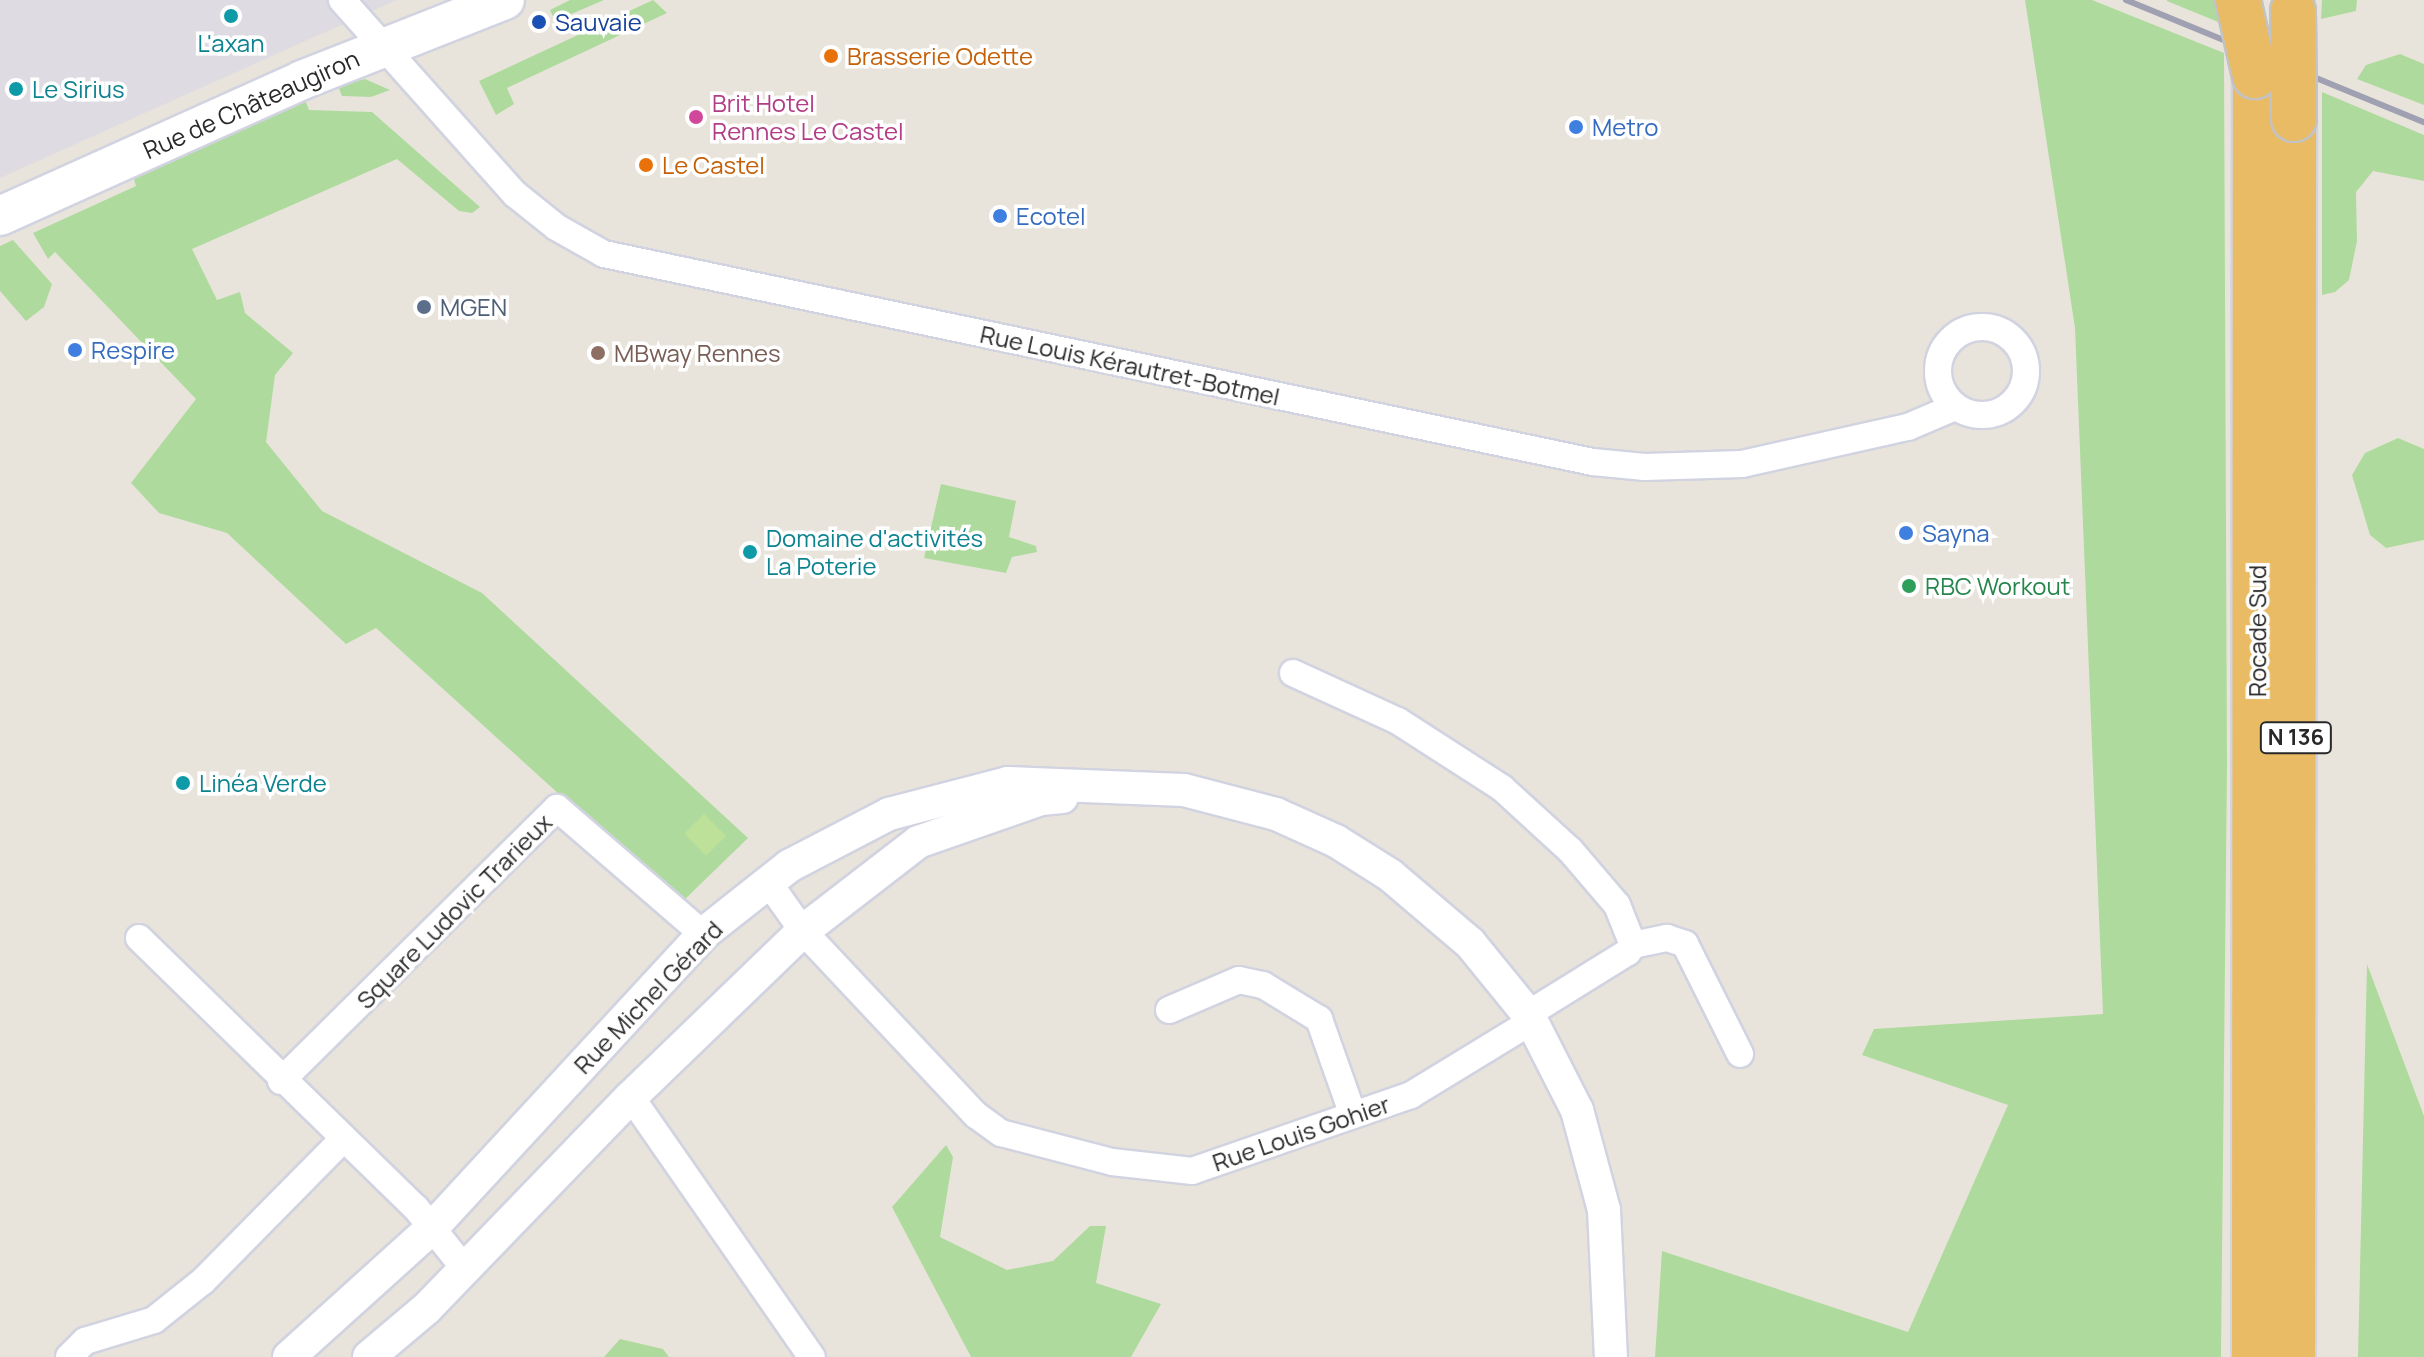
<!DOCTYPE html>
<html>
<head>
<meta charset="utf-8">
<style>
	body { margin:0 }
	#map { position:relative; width:2424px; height:1357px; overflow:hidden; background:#e9e4db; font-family:Manrope,sans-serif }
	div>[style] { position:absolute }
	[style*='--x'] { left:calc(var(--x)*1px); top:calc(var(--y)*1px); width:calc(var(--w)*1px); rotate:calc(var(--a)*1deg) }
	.industrial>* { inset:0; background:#dedbe2 }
	.green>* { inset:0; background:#aedb9d }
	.pitch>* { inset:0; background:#bee199; transform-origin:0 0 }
	.roads { filter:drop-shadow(2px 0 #d1d3e0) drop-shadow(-2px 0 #d1d3e0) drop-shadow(0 2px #d1d3e0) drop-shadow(0 -2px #d1d3e0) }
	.minor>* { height:26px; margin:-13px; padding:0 13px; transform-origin:13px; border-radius:13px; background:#fff }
	.minor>.ring { margin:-13px; padding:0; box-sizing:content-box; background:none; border:26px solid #fff; border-radius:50% }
	.tertiary>* { height:32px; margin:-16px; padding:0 16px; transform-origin:16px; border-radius:16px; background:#fff }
	.secondary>* { height:38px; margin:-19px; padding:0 19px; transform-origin:19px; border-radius:19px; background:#fff }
	.trunk>* { height:44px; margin:-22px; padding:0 22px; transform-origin:22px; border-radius:22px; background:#e8bb64 }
	.rail>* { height:6px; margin:-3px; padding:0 3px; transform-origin:3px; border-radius:3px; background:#9fa0b1 }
	.bridges { filter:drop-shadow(2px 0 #c3c3c3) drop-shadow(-2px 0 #c3c3c3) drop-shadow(0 2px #c3c3c3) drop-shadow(0 -2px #c3c3c3) }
	.trunk-bridge>* { height:44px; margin:-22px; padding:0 22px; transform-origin:22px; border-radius:22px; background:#e8bb64 }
	.dots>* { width:22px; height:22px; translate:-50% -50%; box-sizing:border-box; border:4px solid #fff; border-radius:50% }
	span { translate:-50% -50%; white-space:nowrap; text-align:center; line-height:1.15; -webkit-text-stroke:7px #fff; paint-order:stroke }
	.shield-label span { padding:2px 6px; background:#fff; border:2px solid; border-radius:6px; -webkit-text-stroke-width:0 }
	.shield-label { font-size:22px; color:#282828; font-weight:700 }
	.transit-label { font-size:24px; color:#164399 }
	.left { translate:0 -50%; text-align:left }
	.culture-label { font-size:24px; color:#0d838f }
	.food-label { font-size:24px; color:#c56008 }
	.hotel-label { font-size:24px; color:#b23c85 }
	.street-label { font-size:24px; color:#282828 }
	.shop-label { font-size:24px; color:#366cbe }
	.service-label { font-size:24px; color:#4e5e75 }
	.education-label { font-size:24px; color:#785e54 }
	.leisure-label { font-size:24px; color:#27864d }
</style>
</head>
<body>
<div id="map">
	<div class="industrial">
		<i style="clip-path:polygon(0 0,397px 0,0 178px)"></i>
	</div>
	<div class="green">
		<i style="clip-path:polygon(570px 0,604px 0,555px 21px,550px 10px)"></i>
		<i style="clip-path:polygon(653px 0,667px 13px,507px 88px,514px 104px,496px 115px,479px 81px)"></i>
		<i style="clip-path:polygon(2025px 0,2092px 0,2224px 53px,2227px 766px,2221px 1357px,1655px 1357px,1662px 1251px,1908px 1332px,2008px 1105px,1862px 1055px,1874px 1029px,2103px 1014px,2075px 328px)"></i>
		<i style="clip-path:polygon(2167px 0,2223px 0,2223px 24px,2167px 1px)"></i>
		<i style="clip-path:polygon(2322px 0,2357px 0,2356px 11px,2321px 19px)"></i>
		<i style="clip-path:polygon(2400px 54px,2424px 64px,2424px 105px,2357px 79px,2366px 65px)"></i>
		<i style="clip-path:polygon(365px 79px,390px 90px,371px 97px,342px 96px,338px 86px)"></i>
		<i style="clip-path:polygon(2322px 92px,2424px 135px,2424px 181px,2373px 171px,2356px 192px,2357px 241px,2349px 280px,2335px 292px,2322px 295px)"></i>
		<i style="clip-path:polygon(305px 100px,309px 110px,372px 112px,480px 207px,472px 213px,459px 211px,397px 159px,192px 249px,217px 300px,240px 292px,245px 313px,293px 353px,275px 375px,266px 442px,322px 511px,482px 593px,748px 838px,680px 904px,376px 628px,346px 644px,227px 533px,159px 513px,131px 483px,196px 399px,55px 252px,48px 259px,33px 233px,136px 186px,133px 176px,221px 133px)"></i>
		<i style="clip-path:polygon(13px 240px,52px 284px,44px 307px,26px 321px,0 291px,0 246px)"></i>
		<i style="clip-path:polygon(2398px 438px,2424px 449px,2424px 540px,2386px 548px,2370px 535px,2352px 475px,2365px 453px)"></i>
		<i style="clip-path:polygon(941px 484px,1016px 501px,1009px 537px,1036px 546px,1037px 552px,1012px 557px,1006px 573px,924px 558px)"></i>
		<i style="clip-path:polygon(2367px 964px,2424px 1116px,2424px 1357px,2358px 1357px)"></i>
		<i style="clip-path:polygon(946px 1145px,953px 1157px,940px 1237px,1007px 1270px,1053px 1261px,1090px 1226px,1106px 1226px,1096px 1283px,1161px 1304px,1131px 1357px,971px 1357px,892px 1207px)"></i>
		<i style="clip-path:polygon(620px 1339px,663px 1349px,669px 1357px,604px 1357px)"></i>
	</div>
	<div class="pitch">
		<i style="left:704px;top:814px;width:31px;height:28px;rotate:45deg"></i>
	</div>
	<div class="roads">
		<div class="minor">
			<i style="--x:342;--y:0;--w:260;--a:48.3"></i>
			<i style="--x:515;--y:194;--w:53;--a:38.8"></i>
			<i style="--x:556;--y:227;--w:55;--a:29.4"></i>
			<i style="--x:604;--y:254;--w:1011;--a:11.88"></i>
			<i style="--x:1593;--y:462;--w:52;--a:5.5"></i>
			<i style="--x:1645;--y:467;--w:97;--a:-1.8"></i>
			<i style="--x:1742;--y:464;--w:170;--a:-12.6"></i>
			<i style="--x:1908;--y:427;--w:51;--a:-23.1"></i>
			<i class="ring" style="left:1938px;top:327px;width:62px;height:62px"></i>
			<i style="--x:1293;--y:673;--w:115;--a:24.6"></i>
			<i style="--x:1398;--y:721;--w:124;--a:32.8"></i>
			<i style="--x:1502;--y:788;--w:92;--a:42.4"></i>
			<i style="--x:1570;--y:850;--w:72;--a:49.5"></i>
			<i style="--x:1617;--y:905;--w:43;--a:68.2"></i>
			<i style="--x:1633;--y:945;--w:9;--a:126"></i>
			<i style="--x:1628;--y:952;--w:118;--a:148.2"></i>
			<i style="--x:768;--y:882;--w:60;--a:54.5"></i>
			<i style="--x:803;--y:931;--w:253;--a:46.8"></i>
			<i style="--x:976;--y:1115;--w:31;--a:36"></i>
			<i style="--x:1001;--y:1133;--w:115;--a:14.6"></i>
			<i style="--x:1112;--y:1162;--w:81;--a:6.4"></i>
			<i style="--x:1192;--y:1171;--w:232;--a:-19.1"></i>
			<i style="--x:1411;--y:1095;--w:142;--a:-31.4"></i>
			<i style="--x:139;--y:938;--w:387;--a:44.3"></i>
			<i style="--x:416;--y:1208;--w:77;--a:51.3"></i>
			<i style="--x:1633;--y:945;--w:35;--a:-12"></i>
			<i style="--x:1667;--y:938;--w:19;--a:18"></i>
			<i style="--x:1685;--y:944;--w:123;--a:63.4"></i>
			<i style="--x:1169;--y:1010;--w:76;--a:-23.2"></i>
			<i style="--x:1239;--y:980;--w:25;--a:12"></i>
			<i style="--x:1263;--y:985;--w:66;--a:31.3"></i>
			<i style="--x:1319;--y:1019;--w:99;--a:70.5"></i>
			<i style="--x:281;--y:1081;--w:388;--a:-44.7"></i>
			<i style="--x:557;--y:808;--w:193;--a:40.8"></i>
			<i style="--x:631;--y:1097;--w:317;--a:55.2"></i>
			<i style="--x:69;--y:1357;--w:23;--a:-45"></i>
			<i style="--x:85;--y:1341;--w:72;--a:-16.9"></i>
			<i style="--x:154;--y:1320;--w:63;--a:-38.5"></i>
			<i style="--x:203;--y:1281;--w:198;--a:-45.4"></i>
		</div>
		<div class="tertiary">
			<i style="--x:289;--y:1357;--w:193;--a:-42.1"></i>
			<i style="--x:432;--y:1228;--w:400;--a:-47.3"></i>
			<i style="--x:703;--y:934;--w:110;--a:-38.3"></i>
			<i style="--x:789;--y:866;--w:113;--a:-27.5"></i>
			<i style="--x:889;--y:814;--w:123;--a:-14.6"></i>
			<i style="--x:1008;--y:783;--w:176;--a:2.3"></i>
			<i style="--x:1184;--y:790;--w:95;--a:14.6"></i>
			<i style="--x:1276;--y:814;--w:66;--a:24.2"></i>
			<i style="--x:1336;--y:841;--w:64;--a:32.2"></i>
			<i style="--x:1390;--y:875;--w:105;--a:40.4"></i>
			<i style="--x:1470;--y:943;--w:92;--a:50.8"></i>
			<i style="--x:1528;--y:1014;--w:108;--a:63"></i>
			<i style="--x:1577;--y:1110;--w:104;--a:74.9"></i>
			<i style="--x:1604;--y:1210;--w:147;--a:87.3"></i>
			<i style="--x:369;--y:1357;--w:76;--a:-40.2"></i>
			<i style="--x:427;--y:1308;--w:293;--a:-46"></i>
			<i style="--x:631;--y:1097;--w:239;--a:-44"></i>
			<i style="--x:803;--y:931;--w:145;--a:-37.7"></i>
			<i style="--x:918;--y:842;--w:130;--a:-19.3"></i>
			<i style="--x:1041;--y:799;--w:21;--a:-5"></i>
		</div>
		<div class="secondary">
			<i style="--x:0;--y:216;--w:331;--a:-24.2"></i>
			<i style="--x:302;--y:80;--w:218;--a:-21.5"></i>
		</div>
		<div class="trunk">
			<i style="--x:2254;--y:1357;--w:1281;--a:-89.96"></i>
			<i style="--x:2293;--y:1357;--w:1238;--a:-89.95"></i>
		</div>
	</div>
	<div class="rail">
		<i style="--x:2126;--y:0;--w:322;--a:22.3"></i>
	</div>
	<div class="bridges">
		<div class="trunk-bridge">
			<i style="--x:2238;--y:0;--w:78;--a:77.4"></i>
			<i style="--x:2293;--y:11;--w:108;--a:89.5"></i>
		</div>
	</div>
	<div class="dots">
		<i style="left:231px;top:16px;background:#0f9aa8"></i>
		<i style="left:539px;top:22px;background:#1a4fb4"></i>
		<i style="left:831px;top:56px;background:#e8710a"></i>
		<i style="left:16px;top:89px;background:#0f9aa8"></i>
		<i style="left:696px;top:117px;background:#d1479c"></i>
		<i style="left:1576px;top:127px;background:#3f7fe0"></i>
		<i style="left:646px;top:165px;background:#e8710a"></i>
		<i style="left:1000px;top:216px;background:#3f7fe0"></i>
		<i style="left:424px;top:307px;background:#5c6f8a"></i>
		<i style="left:75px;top:350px;background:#3f7fe0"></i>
		<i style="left:598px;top:353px;background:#8d6e63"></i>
		<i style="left:1906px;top:533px;background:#3f7fe0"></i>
		<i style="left:750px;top:552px;background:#0f9aa8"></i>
		<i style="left:1909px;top:586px;background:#2e9e5b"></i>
		<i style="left:183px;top:783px;background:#0f9aa8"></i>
	</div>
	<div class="shield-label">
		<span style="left:2296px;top:738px">N 136</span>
	</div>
	<div class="transit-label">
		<span class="left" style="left:555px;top:22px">Sauvaie</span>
	</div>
	<div class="culture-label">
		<span style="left:231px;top:43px">L'axan</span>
		<span class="left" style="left:32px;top:89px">Le Sirius</span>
		<span class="left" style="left:766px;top:552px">Domaine d'activités<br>La Poterie</span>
		<span class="left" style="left:199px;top:783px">Linéa Verde</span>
	</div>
	<div class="food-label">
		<span class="left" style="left:847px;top:56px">Brasserie Odette</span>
		<span class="left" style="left:662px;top:165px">Le Castel</span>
	</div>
	<div class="hotel-label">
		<span class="left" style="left:712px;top:117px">Brit Hotel<br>Rennes Le Castel</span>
	</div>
	<div class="street-label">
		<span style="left:251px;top:104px;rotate:-24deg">Rue de Châteaugiron</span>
		<span style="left:1130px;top:365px;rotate:12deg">Rue Louis Kérautret-Botmel</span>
		<span style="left:2257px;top:631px;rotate:-90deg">Rocade Sud</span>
		<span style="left:454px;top:911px;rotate:-45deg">Square Ludovic Trarieux</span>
		<span style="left:648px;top:997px;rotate:-46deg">Rue Michel Gérard</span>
		<span style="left:1301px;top:1133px;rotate:-19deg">Rue Louis Gohier</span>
	</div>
	<div class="shop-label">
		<span class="left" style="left:1592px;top:127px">Metro</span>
		<span class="left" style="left:1016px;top:216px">Ecotel</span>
		<span class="left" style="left:91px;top:350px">Respire</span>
		<span class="left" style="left:1922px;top:533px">Sayna</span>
	</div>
	<div class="service-label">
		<span class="left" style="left:440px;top:307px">MGEN</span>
	</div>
	<div class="education-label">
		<span class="left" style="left:614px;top:353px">MBway Rennes</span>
	</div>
	<div class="leisure-label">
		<span class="left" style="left:1925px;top:586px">RBC Workout</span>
	</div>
</div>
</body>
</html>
